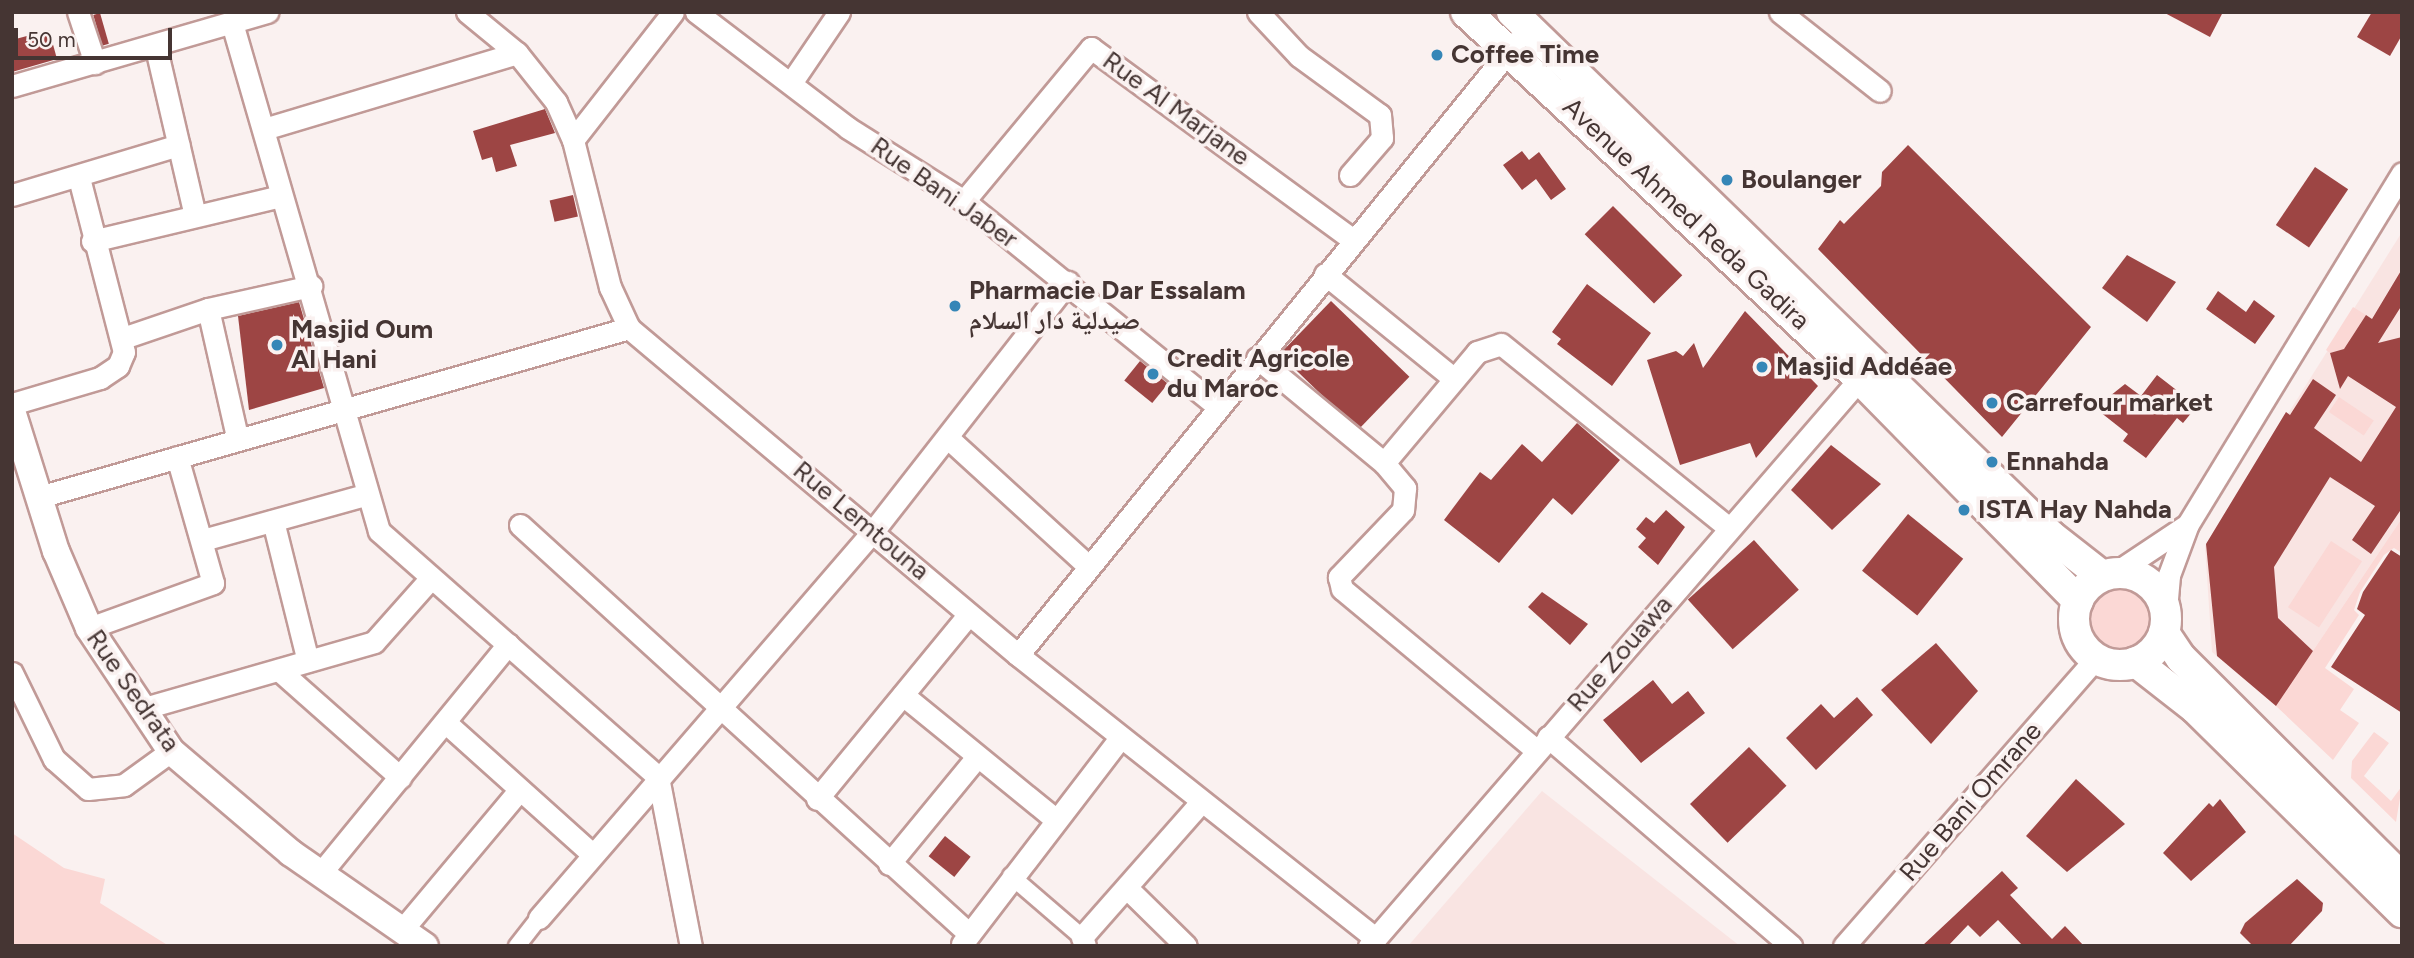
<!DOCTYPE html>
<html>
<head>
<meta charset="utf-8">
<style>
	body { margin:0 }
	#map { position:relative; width:2414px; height:958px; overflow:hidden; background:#faf1f0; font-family:Figtree,"Noto Naskh Arabic",sans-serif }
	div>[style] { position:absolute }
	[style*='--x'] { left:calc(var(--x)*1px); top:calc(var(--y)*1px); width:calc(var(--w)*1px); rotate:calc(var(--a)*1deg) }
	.built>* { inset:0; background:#f9e4e2 }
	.green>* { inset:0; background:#fbd8d5; transform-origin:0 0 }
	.round { border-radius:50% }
	.building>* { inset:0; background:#9d4544; transform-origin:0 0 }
	.roads { filter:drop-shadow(2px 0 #c19a97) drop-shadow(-2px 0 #c19a97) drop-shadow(0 2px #c19a97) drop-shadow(0 -2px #c19a97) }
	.pedestrian>* { height:16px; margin:-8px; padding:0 8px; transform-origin:8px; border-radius:8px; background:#fff }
	.minor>* { height:21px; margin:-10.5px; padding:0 10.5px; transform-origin:10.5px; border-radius:10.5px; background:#fff }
	.tertiary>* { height:26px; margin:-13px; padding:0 13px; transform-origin:13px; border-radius:13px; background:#fff }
	.secondary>* { height:30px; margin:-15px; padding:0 15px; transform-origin:15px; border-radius:15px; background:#fff }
	.secondary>.ring { margin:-15px; padding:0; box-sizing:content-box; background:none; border:30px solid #fff; border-radius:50% }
	.dots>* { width:19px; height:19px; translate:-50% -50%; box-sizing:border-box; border:4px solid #faf1f0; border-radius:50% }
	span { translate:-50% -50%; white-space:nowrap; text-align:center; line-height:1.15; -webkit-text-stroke:7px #faf1f0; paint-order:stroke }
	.poi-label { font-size:26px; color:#453533; font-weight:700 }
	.left { translate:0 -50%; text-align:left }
	.street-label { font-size:26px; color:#453533 }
	.frame { position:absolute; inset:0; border:14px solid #453533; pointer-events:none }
	.scale { position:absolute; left:14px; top:28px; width:158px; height:32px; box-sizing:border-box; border:4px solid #453533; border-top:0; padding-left:9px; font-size:21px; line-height:24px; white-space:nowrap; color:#453533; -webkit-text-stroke:5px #faf1f0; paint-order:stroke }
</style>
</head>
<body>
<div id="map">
	<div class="built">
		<i style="clip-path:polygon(2402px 232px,2402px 518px,2276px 706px,2212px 652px,2205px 546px)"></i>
		<i style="clip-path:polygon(1542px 791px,1740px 946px,1408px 946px)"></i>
	</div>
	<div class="green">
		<i style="clip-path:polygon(2353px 307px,2366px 315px,2344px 349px,2330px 353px,2326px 350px)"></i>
		<i style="left:2339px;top:397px;width:42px;height:18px;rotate:34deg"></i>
		<i style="clip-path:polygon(2402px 518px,2402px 553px,2394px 548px,2384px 555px,2360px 592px,2354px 610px,2359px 615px,2325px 668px,2354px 689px,2340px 710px,2359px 723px,2333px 760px,2276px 706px)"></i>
		<i style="left:2331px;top:541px;width:37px;height:79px;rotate:33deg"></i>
		<i class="round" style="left:2091px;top:588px;width:60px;height:60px"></i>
		<i style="clip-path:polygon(2374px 732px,2389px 743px,2364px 776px,2391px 801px,2402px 786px,2396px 822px,2351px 778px,2352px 761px)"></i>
		<i style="clip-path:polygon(12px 833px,64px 868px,105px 879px,100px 903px,169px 946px,12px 946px)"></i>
	</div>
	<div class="building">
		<i style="clip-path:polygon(2163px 12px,2223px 12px,2210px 37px)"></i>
		<i style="clip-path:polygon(2372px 12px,2402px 12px,2402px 35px,2390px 56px,2357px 37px)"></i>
		<i style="left:100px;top:13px;width:32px;height:7px;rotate:74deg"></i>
		<i style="clip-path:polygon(49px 30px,57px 59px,12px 72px,12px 40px)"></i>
		<i style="clip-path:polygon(545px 109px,555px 133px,510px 145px,517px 166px,496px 172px,492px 157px,482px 160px,473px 131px)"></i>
		<i style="clip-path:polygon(1908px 145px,2091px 327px,2002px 437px,1818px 249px,1840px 220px,1844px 224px,1881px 186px,1882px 172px)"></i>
		<i style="clip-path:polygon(1522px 151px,1529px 160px,1539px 152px,1566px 189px,1551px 200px,1536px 179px,1522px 190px,1503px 165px)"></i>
		<i style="left:2315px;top:167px;width:40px;height:70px;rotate:34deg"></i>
		<i style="left:573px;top:195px;width:22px;height:24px;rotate:77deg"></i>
		<i style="left:1613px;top:206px;width:98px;height:40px;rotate:45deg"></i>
		<i style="clip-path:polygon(2127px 255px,2176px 282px,2147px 322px,2102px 288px)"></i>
		<i style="clip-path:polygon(2402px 269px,2402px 305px,2378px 343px,2402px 337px,2402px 508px,2371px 554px,2352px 540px,2375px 506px,2330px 477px,2274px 567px,2278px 618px,2313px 651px,2276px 706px,2217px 656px,2206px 544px,2286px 412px,2290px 415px,2313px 379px,2336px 395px,2314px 428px,2361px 462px,2396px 407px,2348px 376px,2340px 389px,2330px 353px,2344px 349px,2366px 315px,2372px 319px)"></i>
		<i style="clip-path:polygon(1587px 284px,1651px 333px,1612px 386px,1557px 344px,1561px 339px,1552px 332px)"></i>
		<i style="clip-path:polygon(2218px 291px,2246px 312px,2254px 300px,2275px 316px,2255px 344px,2206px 309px)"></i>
		<i style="left:1331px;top:301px;width:109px;height:74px;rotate:44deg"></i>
		<i style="clip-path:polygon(299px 302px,324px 388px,249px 410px,238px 316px)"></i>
		<i style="clip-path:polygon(1745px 311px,1818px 386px,1756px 458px,1750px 443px,1680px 465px,1647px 360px,1676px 351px,1683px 356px,1694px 343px,1703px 368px)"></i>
		<i style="left:1140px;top:361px;width:36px;height:25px;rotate:39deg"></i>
		<i style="clip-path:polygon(2157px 375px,2197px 406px,2183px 423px,2177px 418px,2146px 458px,2123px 441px,2128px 434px,2095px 408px,2125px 384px,2141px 396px)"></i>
		<i style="clip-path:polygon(1577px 423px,1620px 460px,1572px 515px,1553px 498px,1499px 563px,1444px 520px,1480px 472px,1491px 480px,1522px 444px,1542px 462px)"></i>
		<i style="clip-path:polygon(1831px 445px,1881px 484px,1832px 530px,1791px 490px)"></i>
		<i style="clip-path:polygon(1666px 510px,1685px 527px,1658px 565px,1638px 547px,1646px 538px,1636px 529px,1646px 517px,1654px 523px)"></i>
		<i style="left:1908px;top:514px;width:71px;height:73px;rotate:39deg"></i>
		<i style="left:1754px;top:540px;width:67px;height:89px;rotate:48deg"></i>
		<i style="clip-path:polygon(2391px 550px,2402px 557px,2402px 713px,2331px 667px,2365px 615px,2357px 609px,2363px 592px)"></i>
		<i style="clip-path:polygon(1542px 592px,1588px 624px,1570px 645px,1528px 607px)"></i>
		<i style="clip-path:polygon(1936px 643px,1978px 691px,1931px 744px,1881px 690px)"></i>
		<i style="clip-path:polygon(1653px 680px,1672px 704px,1688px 691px,1705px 713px,1641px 763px,1603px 720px)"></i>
		<i style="clip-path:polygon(1857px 697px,1873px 715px,1816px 770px,1786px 738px,1821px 704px,1834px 718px)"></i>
		<i style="left:1749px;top:747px;width:54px;height:82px;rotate:46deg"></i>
		<i style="clip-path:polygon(2076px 779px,2125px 824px,2067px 872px,2026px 836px)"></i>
		<i style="clip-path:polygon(2220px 799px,2246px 832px,2191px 881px,2163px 853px,2209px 803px,2213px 807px)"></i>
		<i style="left:945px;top:836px;width:33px;height:26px;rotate:39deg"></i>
		<i style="clip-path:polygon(2002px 871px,2018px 888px,2010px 895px,2052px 939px,2065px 926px,2084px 946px,2023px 946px,1998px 920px,1980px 937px,1968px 925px,1948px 946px,1922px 946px)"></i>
		<i style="clip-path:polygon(2297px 879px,2323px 903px,2322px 911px,2289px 946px,2253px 946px,2240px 933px,2245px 923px)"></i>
	</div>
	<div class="roads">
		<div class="pedestrian">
			<i style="--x:1011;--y:876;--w:94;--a:40.7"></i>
			<i style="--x:517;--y:946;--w:36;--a:-52"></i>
		</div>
		<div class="minor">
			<i style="--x:78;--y:12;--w:54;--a:71.6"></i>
			<i style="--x:467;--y:12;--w:65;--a:39.4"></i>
			<i style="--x:517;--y:53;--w:63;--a:51.5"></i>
			<i style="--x:556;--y:102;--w:42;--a:65.9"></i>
			<i style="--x:573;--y:140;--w:152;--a:75.9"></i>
			<i style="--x:610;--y:287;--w:45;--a:65.1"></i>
			<i style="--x:629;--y:328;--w:508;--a:40.05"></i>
			<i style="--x:1018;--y:655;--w:456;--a:38.4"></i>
			<i style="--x:696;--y:12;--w:191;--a:37.3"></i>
			<i style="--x:848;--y:128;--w:137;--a:32.2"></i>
			<i style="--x:964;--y:201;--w:327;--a:39"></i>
			<i style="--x:1258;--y:12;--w:60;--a:47"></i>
			<i style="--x:1299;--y:56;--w:100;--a:36.1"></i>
			<i style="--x:1380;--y:115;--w:23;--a:85"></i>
			<i style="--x:1382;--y:138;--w:49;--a:130.9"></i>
			<i style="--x:1780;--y:12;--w:127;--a:38.3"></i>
			<i style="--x:232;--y:23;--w:529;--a:73.86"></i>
			<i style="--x:379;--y:531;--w:372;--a:41.4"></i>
			<i style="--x:658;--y:777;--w:172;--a:79"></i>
			<i style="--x:156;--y:48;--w:171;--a:76.9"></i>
			<i style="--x:791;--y:83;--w:86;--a:-55.9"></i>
			<i style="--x:12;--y:86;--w:266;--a:-16.2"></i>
			<i style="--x:264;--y:129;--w:264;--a:-16.7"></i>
			<i style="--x:573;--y:140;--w:162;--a:-52"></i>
			<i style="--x:12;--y:195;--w:174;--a:-16.7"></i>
			<i style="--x:964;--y:201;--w:199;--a:-50.3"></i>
			<i style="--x:1091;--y:48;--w:325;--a:36.2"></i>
			<i style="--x:92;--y:241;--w:194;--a:-13.4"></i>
			<i style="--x:1325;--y:274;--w:166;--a:39.1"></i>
			<i style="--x:208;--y:309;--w:131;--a:77.2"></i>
			<i style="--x:123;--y:338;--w:90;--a:-18.8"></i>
			<i style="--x:208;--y:309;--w:106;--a:-12.6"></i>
			<i style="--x:1257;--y:358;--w:165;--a:39.6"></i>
			<i style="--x:1384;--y:463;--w:33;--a:50"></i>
			<i style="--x:1405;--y:488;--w:22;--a:95"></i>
			<i style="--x:1403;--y:510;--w:93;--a:133.7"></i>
			<i style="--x:1339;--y:577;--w:12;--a:76"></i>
			<i style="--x:1342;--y:589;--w:252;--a:39.7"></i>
			<i style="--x:12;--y:404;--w:92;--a:-16.5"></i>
			<i style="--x:100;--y:378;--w:22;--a:-34"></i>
			<i style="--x:118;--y:366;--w:15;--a:-67"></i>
			<i style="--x:124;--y:352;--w:180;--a:-104.5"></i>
			<i style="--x:948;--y:438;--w:188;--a:42.4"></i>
			<i style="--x:1384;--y:463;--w:145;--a:-50"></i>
			<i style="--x:1477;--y:352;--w:25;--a:-18"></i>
			<i style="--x:1501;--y:344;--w:293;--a:38.9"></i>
			<i style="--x:39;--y:497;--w:614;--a:-15.98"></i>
			<i style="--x:273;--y:521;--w:144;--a:76"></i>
			<i style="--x:520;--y:525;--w:605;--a:42.32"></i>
			<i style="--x:206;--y:539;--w:165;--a:-15.5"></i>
			<i style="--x:2115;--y:573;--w:83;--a:-33.7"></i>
			<i style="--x:2166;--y:610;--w:35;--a:-85"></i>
			<i style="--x:2169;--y:575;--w:54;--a:-69.6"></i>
			<i style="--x:2188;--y:524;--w:411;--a:-58.6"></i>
			<i style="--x:89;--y:628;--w:132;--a:-19.9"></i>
			<i style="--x:213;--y:583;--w:131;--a:-105.9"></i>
			<i style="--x:1018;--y:655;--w:790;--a:-50.91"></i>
			<i style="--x:279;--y:670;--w:162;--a:41.5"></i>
			<i style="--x:12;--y:673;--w:96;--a:64"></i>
			<i style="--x:54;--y:759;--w:45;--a:41.4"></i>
			<i style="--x:88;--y:789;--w:36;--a:-6"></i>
			<i style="--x:124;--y:785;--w:58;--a:-35.9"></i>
			<i style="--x:903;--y:695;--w:195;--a:39.2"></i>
			<i style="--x:141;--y:709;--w:242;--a:-16"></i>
			<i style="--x:374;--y:642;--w:83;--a:-48.4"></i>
			<i style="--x:445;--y:722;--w:198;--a:41.9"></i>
			<i style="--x:1548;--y:737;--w:321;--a:40.7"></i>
			<i style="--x:817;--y:799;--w:239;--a:-50.6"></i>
			<i style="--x:889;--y:864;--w:139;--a:-50.6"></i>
			<i style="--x:320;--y:874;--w:297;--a:-50.7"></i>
			<i style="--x:1128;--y:889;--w:81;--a:44.5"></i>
			<i style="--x:539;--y:918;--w:513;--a:-49.19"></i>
			<i style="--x:874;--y:530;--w:315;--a:-52"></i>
			<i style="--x:402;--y:930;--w:180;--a:-50"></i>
			<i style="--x:962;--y:944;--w:260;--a:-52.5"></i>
			<i style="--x:1085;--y:946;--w:9;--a:-108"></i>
			<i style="--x:1082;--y:937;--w:180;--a:-48.6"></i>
			<i style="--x:1369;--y:946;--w:764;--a:-49.14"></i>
			<i style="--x:1844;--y:946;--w:383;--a:-48.8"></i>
		</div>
		<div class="tertiary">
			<i style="--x:12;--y:411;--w:147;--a:72.6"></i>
			<i style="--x:56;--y:551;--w:84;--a:66.8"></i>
			<i style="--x:89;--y:628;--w:148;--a:56.3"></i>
			<i style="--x:171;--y:751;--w:157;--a:40.4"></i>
			<i style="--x:291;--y:853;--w:163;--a:34.8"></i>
		</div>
		<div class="secondary">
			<i style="--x:1466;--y:12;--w:538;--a:42.97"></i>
			<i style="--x:1860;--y:379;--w:311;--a:45.5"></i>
			<i style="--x:1512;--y:12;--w:752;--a:44.19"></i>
			<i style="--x:2051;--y:536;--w:65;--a:38.1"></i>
			<i class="ring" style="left:2074px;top:573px;width:62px;height:62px"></i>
			<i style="--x:2164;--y:633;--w:30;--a:56"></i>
			<i style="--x:2181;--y:658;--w:312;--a:44.9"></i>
			<i style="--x:2136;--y:662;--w:75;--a:37.9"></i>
			<i style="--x:2195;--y:708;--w:291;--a:44.6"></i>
		</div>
	</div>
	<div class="dots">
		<i style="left:1437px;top:55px;background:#3586b7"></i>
		<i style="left:1727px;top:180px;background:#3586b7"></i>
		<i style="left:955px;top:306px;background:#3586b7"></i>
		<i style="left:277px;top:345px;background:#3586b7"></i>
		<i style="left:1762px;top:367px;background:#3586b7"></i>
		<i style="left:1153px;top:374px;background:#3586b7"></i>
		<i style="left:1992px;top:403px;background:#3586b7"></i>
		<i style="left:1992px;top:462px;background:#3586b7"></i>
		<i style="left:1964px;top:510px;background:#3586b7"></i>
	</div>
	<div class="poi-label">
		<span class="left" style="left:1451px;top:55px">Coffee Time</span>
		<span class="left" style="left:1741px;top:180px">Boulanger</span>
		<span class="left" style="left:969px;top:306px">Pharmacie Dar Essalam<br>صيدلية دار السلام</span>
		<span class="left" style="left:291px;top:345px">Masjid Oum<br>Al Hani</span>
		<span class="left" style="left:1167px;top:374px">Credit Agricole<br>du Maroc</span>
		<span class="left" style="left:1776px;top:367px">Masjid Addéae</span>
		<span class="left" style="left:2006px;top:403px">Carrefour market</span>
		<span class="left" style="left:2006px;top:462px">Ennahda</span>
		<span class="left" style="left:1978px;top:510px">ISTA Hay Nahda</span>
	</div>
	<div class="street-label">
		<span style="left:1176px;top:109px;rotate:36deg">Rue Al Marjane</span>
		<span style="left:944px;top:193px;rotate:35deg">Rue Bani Jaber</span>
		<span style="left:1686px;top:214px;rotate:43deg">Avenue Ahmed Reda Gadira</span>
		<span style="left:861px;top:521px;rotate:40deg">Rue Lemtouna</span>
		<span style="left:1620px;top:654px;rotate:-49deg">Rue Zouawa</span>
		<span style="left:133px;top:691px;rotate:55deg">Rue Sedrata</span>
		<span style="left:1971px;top:802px;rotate:-49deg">Rue Bani Omrane</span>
	</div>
	<div class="frame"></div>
	<div class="scale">50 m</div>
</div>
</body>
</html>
